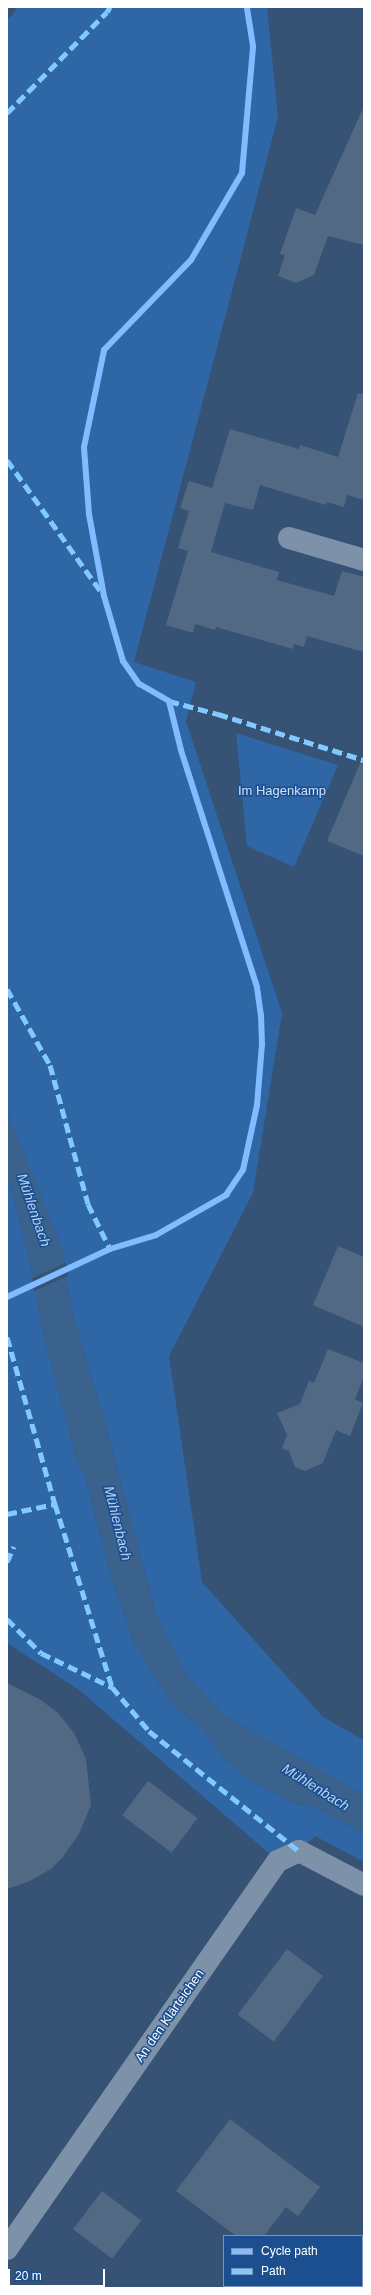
<!DOCTYPE html>
<html>
<head>
<meta charset="utf-8">
<style>
	body { margin:0 }
	#map { position:relative; width:371px; height:2295px; overflow:hidden; background:#365274; font-family:Helvetica,sans-serif }
	div>[style] { position:absolute }
	[style*='--x'] { left:calc(var(--x)*1px); top:calc(var(--y)*1px); width:calc(var(--w)*1px); rotate:calc(var(--a)*1deg) }
	.green>* { inset:0; background:#2f66a5 }
	.water>* { inset:0; background:#3b618d }
	.pier>* { inset:0; background:#365274 }
	.building>* { inset:0; background:#526984; transform-origin:0 0 }
	.street>* { height:22px; margin:-11px; padding:0 11px; transform-origin:11px; border-radius:11px; background:#7d92a8 }
	.quiet>* { height:5px; margin-top:-2.5px; transform-origin:0; background:repeating-linear-gradient(90deg,#80caff 0 10px,transparent 0 15px) }
	.cycleway>* { height:6px; margin:-3px; padding:0 3px; transform-origin:3px; border-radius:3px; background:#80bcff }
	span { translate:-50% -50%; white-space:nowrap; text-align:center; line-height:1.15; -webkit-text-stroke:3px #1b4f8f; paint-order:stroke }
	.park-label { font-size:13px; color:#cfe3fa }
	.street-label { font-size:13px; color:#fff }
	.water-label { font-size:14px; color:#b5d3f5; font-style:italic }
	.frame { position:absolute; inset:0; border:8px solid #fff; pointer-events:none }
	.legend { position:absolute; left:223px; top:2235px; width:140px; height:52px; box-sizing:border-box; background:#1b4f8f; border:1px solid #7695bc; margin:0; padding:5px 7px; list-style:none; font-size:12px; color:#fff }
	.legend li { display:flex; align-items:center; gap:8px; height:20px }
	.legend b { width:20px; border:1px solid #7695bc }
	.scale { position:absolute; left:8px; top:2269px; width:97px; height:18px; box-sizing:border-box; border:2px solid #fff; border-top:0; padding-left:5px; font-size:12px; line-height:14px; white-space:nowrap; color:#fff; -webkit-text-stroke:3px #1b4f8f; paint-order:stroke }
</style>
</head>
<body>
<div id="map">
	<div class="green">
		<i style="clip-path:polygon(17px 7px,267px 7px,278px 117px,134px 662px,196px 682px,186px 721px,282px 1013px,253px 1193px,169px 1356px,202px 1582px,323px 1717px,364px 1740px,364px 1795px,223px 1715px,185px 1673px,156px 1615px,106px 1427px,71px 1308px,63px 1252px,7px 1111px,7px 19px,13px 15px)"></i>
		<i style="clip-path:polygon(236px 733px,338px 765px,294px 867px,247px 846px)"></i>
		<i style="clip-path:polygon(7px 1172px,31px 1265px,42px 1327px,76px 1457px,85px 1475px,110px 1573px,133px 1640px,169px 1700px,206px 1733px,223px 1758px,251px 1780px,297px 1805px,308px 1804px,364px 1833px,364px 1862px,315px 1836px,299px 1851px,278px 1861px,79px 1690px,7px 1643px)"></i>
	</div>
	<div class="water">
		<i style="clip-path:polygon(7px 1111px,63px 1252px,71px 1308px,106px 1427px,156px 1615px,185px 1673px,223px 1715px,364px 1795px,364px 1833px,308px 1804px,297px 1805px,251px 1780px,223px 1758px,206px 1733px,169px 1700px,133px 1640px,110px 1573px,85px 1475px,76px 1457px,42px 1327px,31px 1265px,7px 1172px)"></i>
	</div>
	<div class="pier">
		<i style="clip-path:polygon(66px 1263px,68px 1276px,34px 1291px,32px 1278px)"></i>
	</div>
	<div class="building">
		<i style="clip-path:polygon(364px 106px,364px 245px,328px 236px,314px 275px,296px 283px,278px 276px,285px 255px,280px 254px,296px 208px,315px 215px)"></i>
		<i style="clip-path:polygon(358px 393px,364px 394px,364px 500px,347px 495px,344px 507px,327px 502px,326px 505px,260px 485px,253px 510px,225px 503px,211px 552px,279px 572px,277px 580px,334px 596px,342px 571px,364px 577px,364px 652px,307px 636px,304px 647px,294px 644px,293px 649px,216px 627px,215px 630px,195px 624px,193px 633px,166px 625px,188px 551px,178px 548px,189px 511px,180px 508px,189px 481px,212px 488px,230px 429px,299px 449px,300px 445px,338px 457px)"></i>
		<i style="clip-path:polygon(364px 754px,364px 856px,327px 841px)"></i>
		<i style="clip-path:polygon(338px 1246px,364px 1257px,364px 1327px,313px 1305px)"></i>
		<i style="clip-path:polygon(328px 1349px,364px 1363px,364px 1377px,355px 1399px,363px 1403px,350px 1436px,336px 1430px,323px 1463px,305px 1471px,295px 1467px,289px 1451px,282px 1448px,287px 1435px,277px 1413px,300px 1404px,309px 1381px,314px 1383px)"></i>
		<i style="clip-path:polygon(7px 1683px,41px 1700px,58px 1713px,74px 1733px,86px 1759px,91px 1805px,79px 1834px,62px 1858px,51px 1869px,28px 1882px,7px 1889px)"></i>
		<i style="left:148px;top:1781px;width:62px;height:43px;rotate:37deg"></i>
		<i style="left:287px;top:1949px;width:45px;height:82px;rotate:37deg"></i>
		<i style="clip-path:polygon(230px 2119px,320px 2187px,298px 2216px,286px 2207px,264px 2236px,236px 2236px,176px 2191px)"></i>
		<i style="left:102px;top:2191px;width:49px;height:48px;rotate:37deg"></i>
	</div>
	<div class="street">
		<i style="--x:289;--y:538;--w:78;--a:16.3"></i>
		<i style="--x:7;--y:2249;--w:473;--a:-55.1"></i>
		<i style="--x:278;--y:1861;--w:23;--a:-25"></i>
		<i style="--x:299;--y:1851;--w:73;--a:27.6"></i>
	</div>
	<div class="quiet">
		<i style="--x:7;--y:113;--w:142;--a:-45.3"></i>
		<i style="--x:107;--y:12;--w:6;--a:-59"></i>
		<i style="--x:7;--y:460;--w:162;--a:54.5"></i>
		<i style="--x:169;--y:701;--w:51;--a:14.9"></i>
		<i style="--x:218;--y:714;--w:153;--a:17.5"></i>
		<i style="--x:7;--y:989;--w:87;--a:60.5"></i>
		<i style="--x:50;--y:1065;--w:144;--a:74.7"></i>
		<i style="--x:88;--y:1204;--w:50;--a:63.9"></i>
		<i style="--x:7;--y:1337;--w:174;--a:74"></i>
		<i style="--x:55;--y:1504;--w:192;--a:72.7"></i>
		<i style="--x:112;--y:1687;--w:57;--a:49.9"></i>
		<i style="--x:149;--y:1731;--w:192;--a:38.7"></i>
		<i style="--x:7;--y:1514;--w:49;--a:-11.8"></i>
		<i style="--x:7;--y:1562;--w:17;--a:-66"></i>
		<i style="--x:7;--y:1619;--w:48;--a:45"></i>
		<i style="--x:41;--y:1653;--w:79;--a:25.6"></i>
	</div>
	<div class="cycleway">
		<i style="--x:7;--y:1297;--w:114;--a:-25"></i>
		<i style="--x:110;--y:1249;--w:48;--a:-16.9"></i>
		<i style="--x:156;--y:1235;--w:81;--a:-29.7"></i>
		<i style="--x:226;--y:1195;--w:30;--a:-56"></i>
		<i style="--x:243;--y:1170;--w:66;--a:-77.8"></i>
		<i style="--x:257;--y:1105;--w:61;--a:-85.3"></i>
		<i style="--x:262;--y:1044;--w:28;--a:-92"></i>
		<i style="--x:261;--y:1016;--w:29;--a:-98"></i>
		<i style="--x:257;--y:987;--w:249;--a:-107.8"></i>
		<i style="--x:181;--y:750;--w:50;--a:-103.8"></i>
		<i style="--x:169;--y:701;--w:34;--a:-150"></i>
		<i style="--x:139;--y:684;--w:28;--a:-125"></i>
		<i style="--x:123;--y:661;--w:68;--a:-106.3"></i>
		<i style="--x:104;--y:596;--w:83;--a:-100.4"></i>
		<i style="--x:89;--y:514;--w:67;--a:-94.3"></i>
		<i style="--x:84;--y:447;--w:99;--a:-78.3"></i>
		<i style="--x:104;--y:350;--w:125;--a:-46"></i>
		<i style="--x:191;--y:260;--w:101;--a:-59.6"></i>
		<i style="--x:242;--y:173;--w:127;--a:-85"></i>
		<i style="--x:253;--y:46;--w:39;--a:-99"></i>
	</div>
	<div class="park-label">
		<span style="left:282px;top:791px">Im Hagenkamp</span>
	</div>
	<div class="street-label">
		<span style="left:170px;top:2016px;rotate:-55deg">An den Klärteichen</span>
	</div>
	<div class="water-label">
		<span style="left:34px;top:1210px;rotate:71deg">Mühlenbach</span>
		<span style="left:118px;top:1523px;rotate:76deg">Mühlenbach</span>
		<span style="left:316px;top:1787px;rotate:32deg">Mühlenbach</span>
	</div>
	<div class="frame"></div>
	<ul class="legend">
	<li><b style="height:5px;background:#80bcff"></b>Cycle path</li>
	<li><b style="height:5px;background:#80caff"></b>Path</li>
	</ul>
	<div class="scale">20 m</div>
</div>
</body>
</html>
